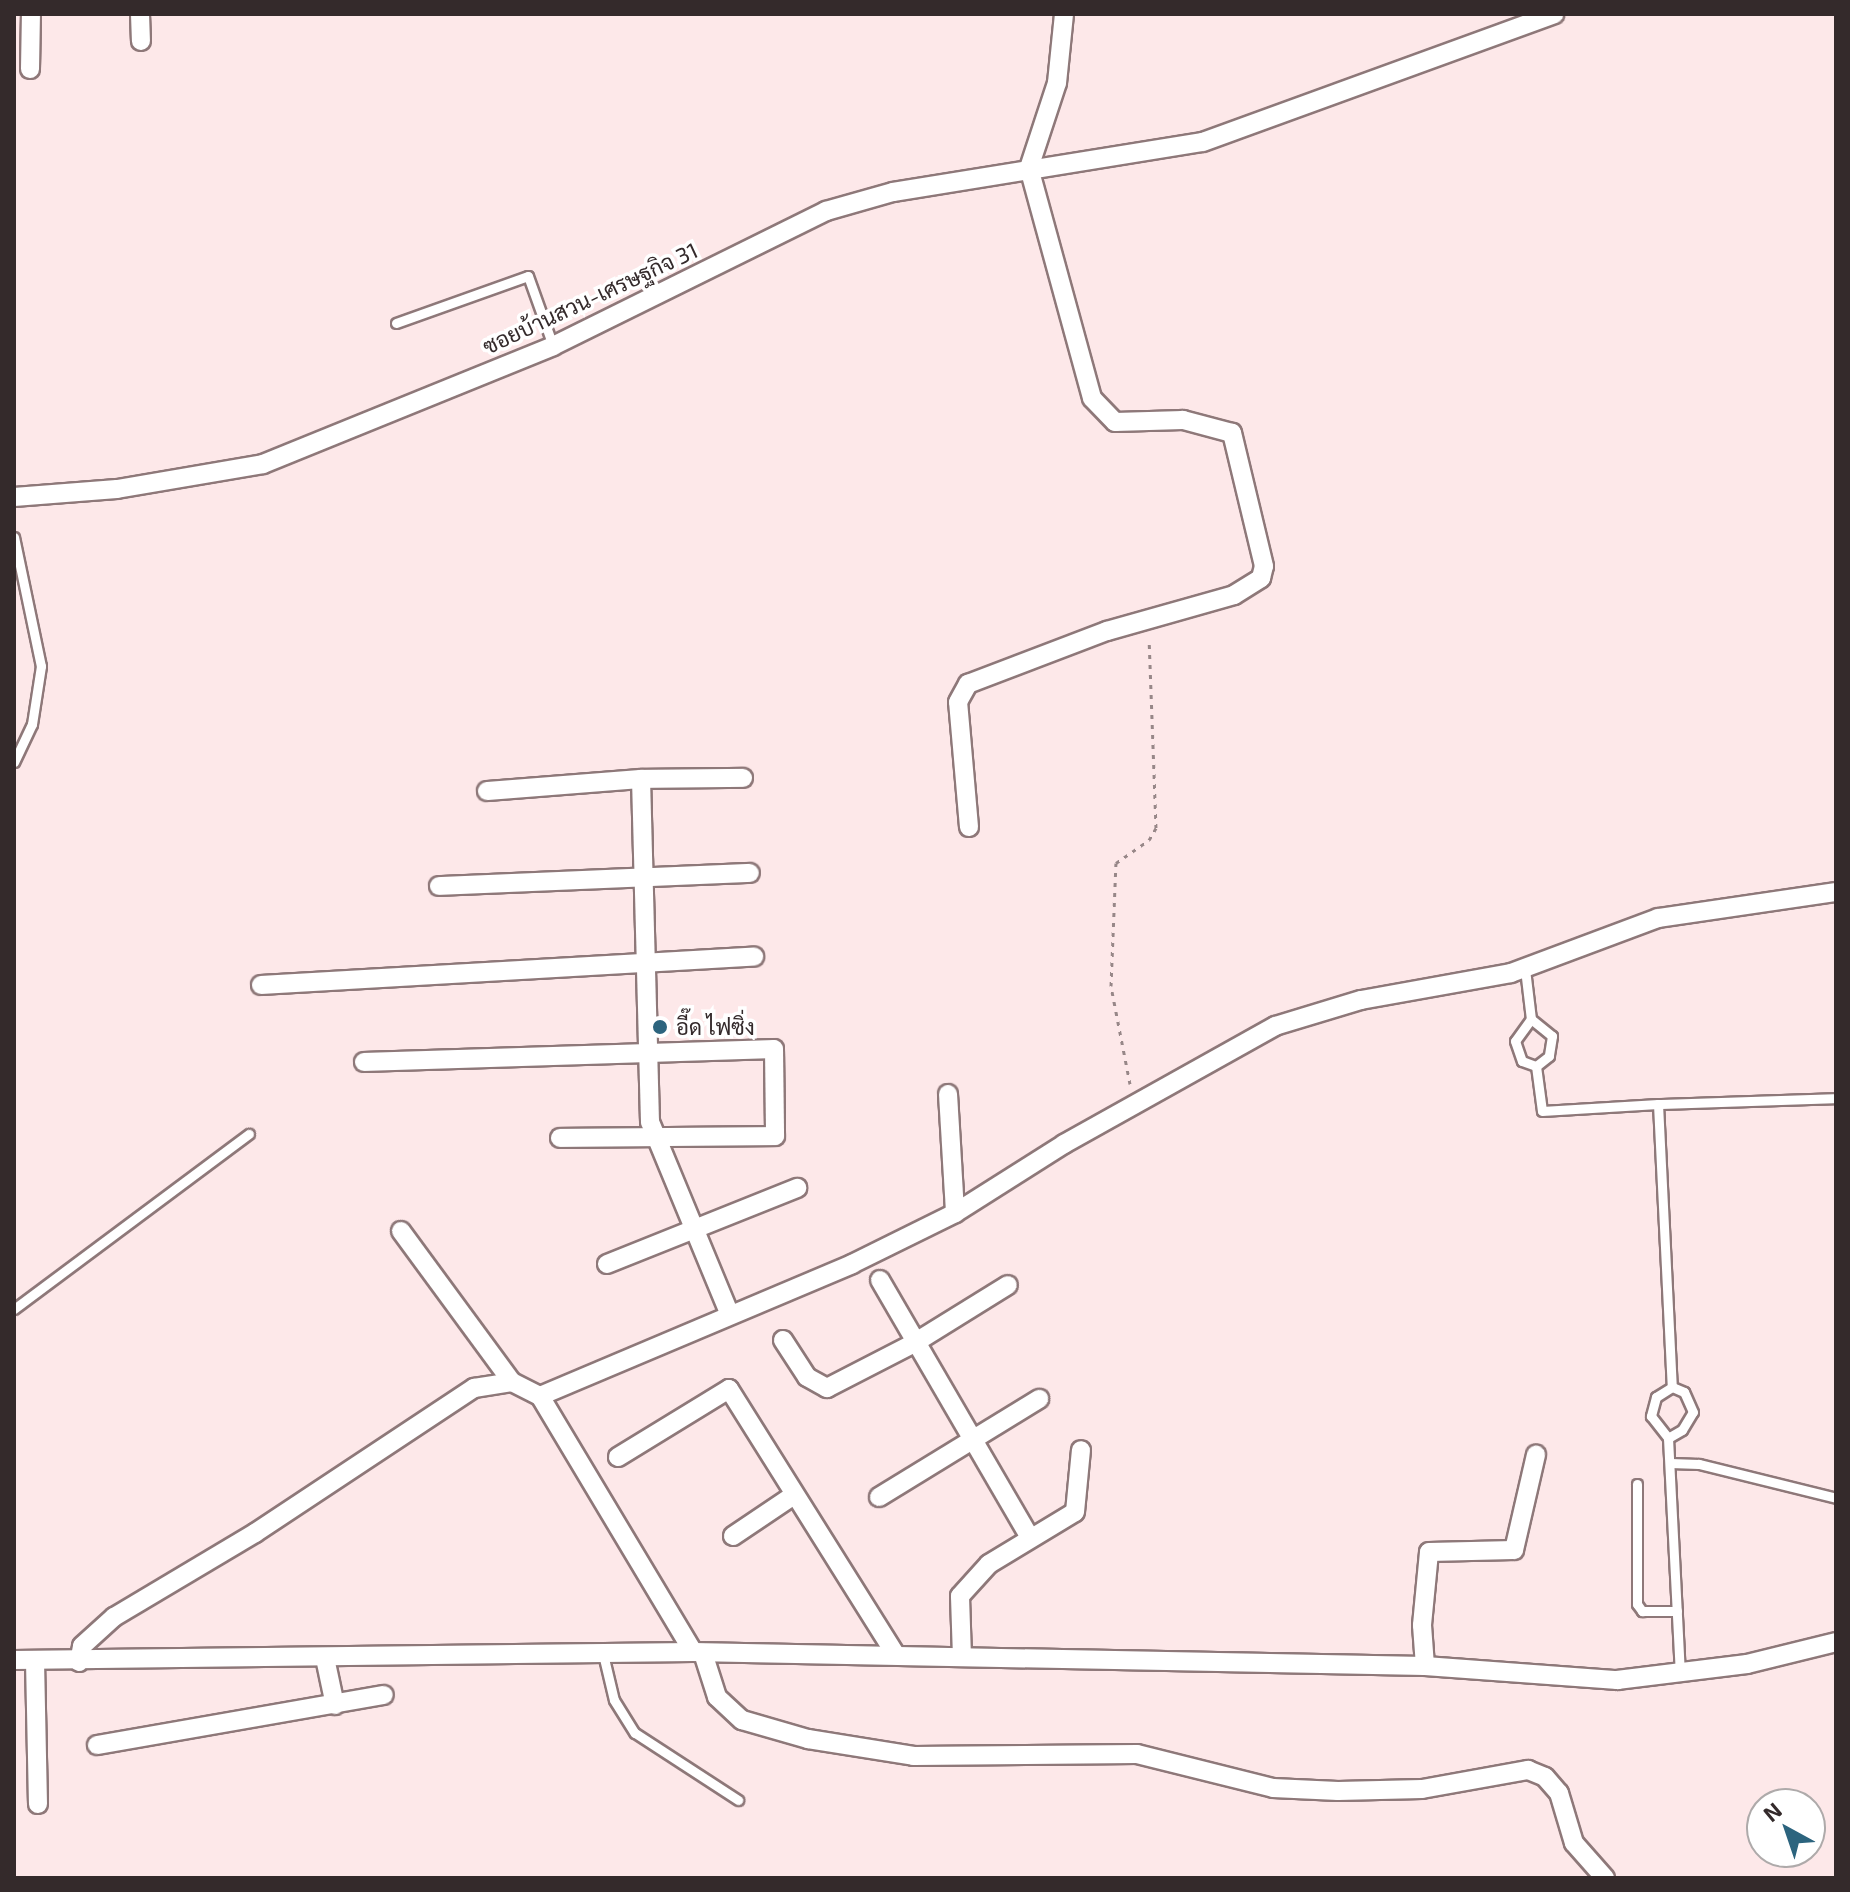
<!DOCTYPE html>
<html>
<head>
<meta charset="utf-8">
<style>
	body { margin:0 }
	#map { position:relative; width:1850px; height:1892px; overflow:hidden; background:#fde8e9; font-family:"Exo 2",Sarabun,sans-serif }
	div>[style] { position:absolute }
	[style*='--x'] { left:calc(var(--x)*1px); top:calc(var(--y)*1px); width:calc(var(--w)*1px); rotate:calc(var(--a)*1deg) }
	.path>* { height:3px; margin-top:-1.5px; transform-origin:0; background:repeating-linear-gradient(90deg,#978788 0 4px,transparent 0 10px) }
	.roads { filter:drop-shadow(2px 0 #8e7879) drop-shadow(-2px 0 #8e7879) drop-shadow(0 2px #8e7879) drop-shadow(0 -2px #8e7879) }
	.service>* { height:9px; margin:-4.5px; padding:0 4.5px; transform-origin:4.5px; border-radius:4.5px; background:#fff }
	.minor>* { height:18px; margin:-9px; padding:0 9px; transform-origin:9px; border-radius:9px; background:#fff }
	.dots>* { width:22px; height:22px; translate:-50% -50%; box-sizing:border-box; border:4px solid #fff; border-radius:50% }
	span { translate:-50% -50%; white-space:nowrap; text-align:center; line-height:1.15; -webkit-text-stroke:7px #fff; paint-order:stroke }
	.street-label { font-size:22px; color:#342a2b }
	.poi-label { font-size:22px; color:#342a2b }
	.left { translate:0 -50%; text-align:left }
	.frame { position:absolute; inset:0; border:16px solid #342a2b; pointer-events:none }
	.north { position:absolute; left:1746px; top:1788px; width:80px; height:80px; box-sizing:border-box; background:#fff; border:2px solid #aeaaaa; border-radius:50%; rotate:320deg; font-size:22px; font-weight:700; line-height:32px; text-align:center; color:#342a2b }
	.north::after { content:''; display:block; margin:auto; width:28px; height:36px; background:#2c647e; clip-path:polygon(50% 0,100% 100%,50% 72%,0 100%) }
</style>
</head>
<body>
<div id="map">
	<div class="path">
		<i style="--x:1130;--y:1084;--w:100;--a:-101"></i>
		<i style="--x:1111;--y:986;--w:123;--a:-87.7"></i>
		<i style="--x:1116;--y:863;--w:40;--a:-34.9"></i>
		<i style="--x:1149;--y:840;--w:14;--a:-60"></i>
		<i style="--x:1156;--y:828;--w:189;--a:-92.1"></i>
	</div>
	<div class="roads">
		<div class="service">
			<i style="--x:396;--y:323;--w:140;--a:-19.6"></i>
			<i style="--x:528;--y:276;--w:74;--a:70.3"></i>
			<i style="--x:14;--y:537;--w:132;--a:78.2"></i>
			<i style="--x:41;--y:666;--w:59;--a:98.8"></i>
			<i style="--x:32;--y:724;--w:42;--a:115.3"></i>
			<i style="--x:1525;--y:969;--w:50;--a:83.2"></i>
			<i style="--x:1531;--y:1019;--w:27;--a:126"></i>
			<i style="--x:1515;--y:1041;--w:21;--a:71"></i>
			<i style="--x:1522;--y:1061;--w:15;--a:20"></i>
			<i style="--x:1536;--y:1066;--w:45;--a:82.4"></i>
			<i style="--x:1542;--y:1111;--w:116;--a:-3.5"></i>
			<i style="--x:1658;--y:1104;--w:283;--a:87.2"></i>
			<i style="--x:1672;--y:1387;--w:19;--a:148"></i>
			<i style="--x:1656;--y:1397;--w:20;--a:105"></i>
			<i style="--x:1651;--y:1416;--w:28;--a:52"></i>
			<i style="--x:1668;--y:1438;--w:234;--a:87.1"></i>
			<i style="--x:1531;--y:1019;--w:27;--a:39"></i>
			<i style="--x:1552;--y:1036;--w:20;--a:99"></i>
			<i style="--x:1549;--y:1056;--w:16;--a:142"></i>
			<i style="--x:1658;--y:1104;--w:178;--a:-1.9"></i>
			<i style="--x:14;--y:1309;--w:293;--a:-36.7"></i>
			<i style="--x:1668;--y:1438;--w:16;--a:-30"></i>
			<i style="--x:1682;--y:1430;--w:21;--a:-59"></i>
			<i style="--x:1693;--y:1412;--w:22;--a:-114"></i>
			<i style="--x:1684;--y:1392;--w:13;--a:-157"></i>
			<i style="--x:1670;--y:1463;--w:29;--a:2"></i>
			<i style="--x:1699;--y:1464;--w:141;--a:13.9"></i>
			<i style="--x:1637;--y:1484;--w:120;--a:90"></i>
			<i style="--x:1637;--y:1604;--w:9;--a:54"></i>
			<i style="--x:1642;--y:1611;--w:35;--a:0"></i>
			<i style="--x:603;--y:1654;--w:47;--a:76.6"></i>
			<i style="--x:614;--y:1700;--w:39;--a:58"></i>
			<i style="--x:635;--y:1733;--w:123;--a:33"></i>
		</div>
		<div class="minor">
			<i style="--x:140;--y:14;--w:27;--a:88"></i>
			<i style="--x:30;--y:69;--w:55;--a:-89"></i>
			<i style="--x:1029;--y:168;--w:89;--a:-71.8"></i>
			<i style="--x:1057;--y:83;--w:69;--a:-84.2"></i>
			<i style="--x:14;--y:497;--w:103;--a:-4.4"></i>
			<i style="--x:117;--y:489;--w:148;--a:-9.7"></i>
			<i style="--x:263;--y:464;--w:313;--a:-22.1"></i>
			<i style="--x:553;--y:346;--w:305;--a:-26.3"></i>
			<i style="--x:826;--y:211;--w:70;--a:-15.8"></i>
			<i style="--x:893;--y:192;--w:314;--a:-9.2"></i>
			<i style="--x:1203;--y:142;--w:374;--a:-20"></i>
			<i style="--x:487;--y:791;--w:154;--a:-4.5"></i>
			<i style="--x:969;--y:827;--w:125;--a:-95"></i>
			<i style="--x:958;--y:702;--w:21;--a:-61"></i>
			<i style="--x:968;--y:684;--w:149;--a:-20.9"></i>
			<i style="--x:1107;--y:631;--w:132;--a:-15.8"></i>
			<i style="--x:1234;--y:595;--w:32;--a:-32"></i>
			<i style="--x:1261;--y:578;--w:12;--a:-76"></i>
			<i style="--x:1264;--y:566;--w:137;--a:-103.5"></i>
			<i style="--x:1232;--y:433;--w:51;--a:-165.1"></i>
			<i style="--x:1183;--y:420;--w:68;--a:178.3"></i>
			<i style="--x:1115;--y:422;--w:33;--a:-134"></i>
			<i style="--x:1092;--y:398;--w:238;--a:-105.3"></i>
			<i style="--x:439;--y:886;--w:311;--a:-2.4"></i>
			<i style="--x:261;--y:985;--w:494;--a:-3.3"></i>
			<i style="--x:364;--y:1062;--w:410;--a:-1.8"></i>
			<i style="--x:774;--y:1049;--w:87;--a:89.3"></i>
			<i style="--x:775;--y:1136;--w:215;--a:179.5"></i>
			<i style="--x:948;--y:1094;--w:119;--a:86.6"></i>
			<i style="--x:401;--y:1231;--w:187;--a:53.7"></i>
			<i style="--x:607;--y:1264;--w:205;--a:-21.8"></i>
			<i style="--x:880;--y:1280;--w:298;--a:59.8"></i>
			<i style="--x:730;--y:1315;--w:209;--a:-112.5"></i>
			<i style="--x:650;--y:1122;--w:343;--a:-91.5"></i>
			<i style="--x:641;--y:779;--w:102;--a:-0.6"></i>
			<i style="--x:783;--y:1340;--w:44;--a:57"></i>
			<i style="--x:807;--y:1377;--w:23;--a:29"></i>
			<i style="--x:827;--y:1388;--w:100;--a:-27.3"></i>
			<i style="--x:916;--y:1342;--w:108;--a:-31.8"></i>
			<i style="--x:540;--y:1396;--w:298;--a:59.1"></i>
			<i style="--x:618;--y:1457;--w:130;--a:-31.5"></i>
			<i style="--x:729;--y:1389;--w:314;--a:57.9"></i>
			<i style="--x:879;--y:1497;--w:188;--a:-31.5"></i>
			<i style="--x:733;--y:1536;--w:73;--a:-33.9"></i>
			<i style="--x:703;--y:1653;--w:46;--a:72.3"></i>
			<i style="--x:717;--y:1697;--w:34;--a:43"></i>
			<i style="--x:742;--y:1720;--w:69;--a:16.1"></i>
			<i style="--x:808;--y:1739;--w:107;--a:9.1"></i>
			<i style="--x:914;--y:1756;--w:223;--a:-0.5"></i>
			<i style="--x:1137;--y:1754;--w:140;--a:14"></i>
			<i style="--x:1273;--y:1788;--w:65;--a:2.6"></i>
			<i style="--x:1338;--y:1791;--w:84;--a:-1.4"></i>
			<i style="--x:1422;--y:1789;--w:108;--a:-10.2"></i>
			<i style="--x:1528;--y:1770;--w:18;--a:22"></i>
			<i style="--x:1545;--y:1777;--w:21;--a:49"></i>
			<i style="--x:1559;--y:1793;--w:52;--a:73.3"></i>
			<i style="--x:1574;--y:1843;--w:47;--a:48.5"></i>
			<i style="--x:962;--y:1657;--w:61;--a:-91.9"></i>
			<i style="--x:960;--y:1596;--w:43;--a:-47.8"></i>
			<i style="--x:989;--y:1564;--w:100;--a:-31.2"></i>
			<i style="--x:1075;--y:1512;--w:62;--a:-84.5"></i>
			<i style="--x:325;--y:1658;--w:48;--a:78"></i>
			<i style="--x:14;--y:1660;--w:679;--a:-0.68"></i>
			<i style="--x:693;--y:1652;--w:732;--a:1.1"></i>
			<i style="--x:1425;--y:1666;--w:193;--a:4.2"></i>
			<i style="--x:1617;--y:1680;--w:131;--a:-7"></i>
			<i style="--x:1747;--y:1664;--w:92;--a:-13.9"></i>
			<i style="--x:35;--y:1661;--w:143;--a:88.8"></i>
			<i style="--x:79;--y:1662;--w:16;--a:-79"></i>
			<i style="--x:82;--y:1646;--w:43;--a:-42.2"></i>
			<i style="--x:114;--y:1617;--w:164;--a:-30.8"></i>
			<i style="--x:255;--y:1533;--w:263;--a:-33.5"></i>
			<i style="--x:474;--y:1388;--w:38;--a:-9"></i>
			<i style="--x:512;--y:1382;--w:31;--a:27"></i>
			<i style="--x:540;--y:1396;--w:339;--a:-22.9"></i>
			<i style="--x:852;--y:1264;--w:115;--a:-26.3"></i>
			<i style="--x:955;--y:1213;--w:129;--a:-32.3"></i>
			<i style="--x:1064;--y:1144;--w:242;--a:-29.2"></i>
			<i style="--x:1275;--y:1026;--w:90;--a:-16.8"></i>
			<i style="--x:1361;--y:1000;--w:152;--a:-10.2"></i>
			<i style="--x:1511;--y:973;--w:157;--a:-20.5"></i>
			<i style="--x:1658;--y:918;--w:180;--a:-8.3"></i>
			<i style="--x:1425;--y:1666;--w:41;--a:-94.2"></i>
			<i style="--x:1422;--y:1625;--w:73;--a:-84.5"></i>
			<i style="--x:1429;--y:1552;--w:85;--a:-1.3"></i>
			<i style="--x:1514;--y:1550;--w:98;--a:-77"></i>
			<i style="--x:97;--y:1745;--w:291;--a:-9.9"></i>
		</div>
	</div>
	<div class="dots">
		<i style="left:660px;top:1027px;background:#2c647e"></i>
	</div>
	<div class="street-label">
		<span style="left:590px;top:298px;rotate:-25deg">ซอยบ้านสวน-เศรษฐกิจ 31</span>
	</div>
	<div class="poi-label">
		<span class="left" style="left:676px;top:1027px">อี๊ด ไฟซิ่ง</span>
	</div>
	<div class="frame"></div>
	<div class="north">N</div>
</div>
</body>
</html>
